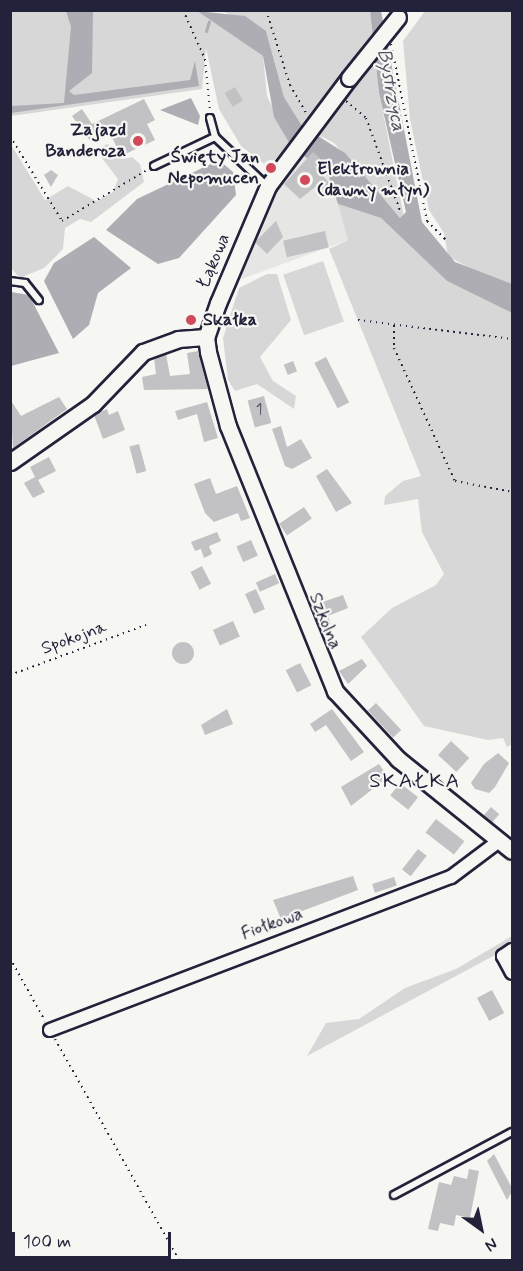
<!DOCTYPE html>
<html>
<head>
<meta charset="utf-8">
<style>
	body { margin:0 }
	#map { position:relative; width:523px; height:1271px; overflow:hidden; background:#f6f6f2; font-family:Mynerve,sans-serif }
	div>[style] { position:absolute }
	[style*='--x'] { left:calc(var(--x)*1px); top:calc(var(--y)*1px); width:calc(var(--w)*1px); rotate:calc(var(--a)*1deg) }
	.built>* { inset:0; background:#e6e6e4 }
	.green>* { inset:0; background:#d7d7d7; transform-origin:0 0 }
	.water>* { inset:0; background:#adadb3 }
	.stream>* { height:3px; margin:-1.5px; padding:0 1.5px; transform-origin:1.5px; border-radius:1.5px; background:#adadb3 }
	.building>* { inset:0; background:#c2c2c4; transform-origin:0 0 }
	.round { border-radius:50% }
	.path>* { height:2px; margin-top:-1px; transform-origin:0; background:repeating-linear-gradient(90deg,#22223b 0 1.5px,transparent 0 6px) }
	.roads { filter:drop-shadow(2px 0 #22223b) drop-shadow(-2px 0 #22223b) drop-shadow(0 2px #22223b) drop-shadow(0 -2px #22223b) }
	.service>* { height:6px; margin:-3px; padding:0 3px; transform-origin:3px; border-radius:3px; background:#f6f6f2 }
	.minor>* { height:12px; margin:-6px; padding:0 6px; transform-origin:6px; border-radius:6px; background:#f6f6f2 }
	.tertiary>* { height:15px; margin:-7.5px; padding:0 7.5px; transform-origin:7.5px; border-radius:7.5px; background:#f6f6f2 }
	.bridges { filter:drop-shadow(2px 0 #22223b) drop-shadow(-2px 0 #22223b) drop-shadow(0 2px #22223b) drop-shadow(0 -2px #22223b) }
	.tertiary-bridge>* { height:15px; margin:-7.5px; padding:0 7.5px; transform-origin:7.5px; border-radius:7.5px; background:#f6f6f2 }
	.dots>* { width:16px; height:16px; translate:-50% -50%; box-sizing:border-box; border:3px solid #f6f6f2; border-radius:50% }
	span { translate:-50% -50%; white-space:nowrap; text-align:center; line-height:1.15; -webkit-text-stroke:4.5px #f6f6f2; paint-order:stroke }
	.number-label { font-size:15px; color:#4a4a5d }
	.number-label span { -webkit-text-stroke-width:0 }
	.poi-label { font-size:18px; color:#22223b; font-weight:700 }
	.right { translate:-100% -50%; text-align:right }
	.left { translate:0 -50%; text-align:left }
	.street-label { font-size:18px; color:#22223b }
	.water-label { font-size:20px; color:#535365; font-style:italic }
	.quarter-label { font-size:21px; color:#22223b; letter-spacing:1.5px }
	.frame { position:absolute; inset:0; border:12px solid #22223b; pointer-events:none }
	.north { position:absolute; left:451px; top:1199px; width:60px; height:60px; -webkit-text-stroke:4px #f6f6f2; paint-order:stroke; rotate:147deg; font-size:16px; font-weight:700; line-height:24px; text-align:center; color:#22223b }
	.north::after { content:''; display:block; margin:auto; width:21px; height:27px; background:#22223b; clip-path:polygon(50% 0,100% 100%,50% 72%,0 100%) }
	.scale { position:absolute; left:12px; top:1232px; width:159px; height:27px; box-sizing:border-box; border:3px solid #22223b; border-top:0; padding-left:8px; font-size:18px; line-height:21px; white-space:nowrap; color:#22223b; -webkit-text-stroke:4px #f6f6f2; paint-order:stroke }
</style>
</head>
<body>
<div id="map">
	<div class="built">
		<i style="clip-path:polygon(319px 124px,348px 240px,236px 281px,276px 187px)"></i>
	</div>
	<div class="green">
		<i style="clip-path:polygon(10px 11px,197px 11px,263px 56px,267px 96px,290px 144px,268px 167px,241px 146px,219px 109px,206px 48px,202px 89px,11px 116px)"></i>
		<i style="clip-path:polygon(222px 11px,370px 11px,379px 93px,404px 217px,400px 218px,334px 143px,302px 126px,284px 97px,266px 31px)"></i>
		<i style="clip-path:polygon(425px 11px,512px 11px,512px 284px,489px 279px,448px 256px,444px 233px,429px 210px,410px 119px,403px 41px)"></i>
		<i style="clip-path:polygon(10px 143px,45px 200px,68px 186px,96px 201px,113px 192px,118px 179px,95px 149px,108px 144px,122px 159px,132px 157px,140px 164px,144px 182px,91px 222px,80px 219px,65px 228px,63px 249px,44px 268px,20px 278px,11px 268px)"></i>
		<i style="clip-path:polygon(338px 204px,381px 218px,447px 281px,512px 313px,512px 744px,507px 747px,503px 738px,488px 740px,424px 726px,361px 637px,392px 608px,436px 585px,444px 574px,422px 532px,418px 499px,384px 505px,385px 496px,403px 481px,421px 476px,329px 249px,348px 240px)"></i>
		<i style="left:323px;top:261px;width:64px;height:42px;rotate:71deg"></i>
		<i style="clip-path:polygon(267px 274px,277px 274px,291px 320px,260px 357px,273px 381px,296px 396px,294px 409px,257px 384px,235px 391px,228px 380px,223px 338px,239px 288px)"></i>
		<i style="clip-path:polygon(512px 936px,512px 946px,307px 1056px,326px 1023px,359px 1019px,405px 988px,456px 969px)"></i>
	</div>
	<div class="water">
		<i style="clip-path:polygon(66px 11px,93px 11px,92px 73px,69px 91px,74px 95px,190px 80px,195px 61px,199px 86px,11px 113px,11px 106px,64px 103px,71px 27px)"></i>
		<i style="clip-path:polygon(197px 11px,245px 16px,266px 31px,284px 97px,302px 126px,345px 153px,400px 218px,406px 212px,379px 93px,370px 11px,381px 11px,422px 222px,455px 262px,512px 284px,512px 313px,447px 281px,381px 218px,338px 204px,329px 177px,290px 144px,274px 117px,263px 56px)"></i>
		<i style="clip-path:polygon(191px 98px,200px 116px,198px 125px,160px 110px)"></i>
		<i style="clip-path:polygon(219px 160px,233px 172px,236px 195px,179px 258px,158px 264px,106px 230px,137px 199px)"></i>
		<i style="clip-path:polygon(94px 237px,131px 268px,98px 293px,89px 325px,73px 339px,44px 281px,54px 263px)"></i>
		<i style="clip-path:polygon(11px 292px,29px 295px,59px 353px,11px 366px)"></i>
	</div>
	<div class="stream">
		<i style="--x:206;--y:31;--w:10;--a:-73"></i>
	</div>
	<div class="building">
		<i style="left:235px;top:87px;width:16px;height:12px;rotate:60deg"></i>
		<i style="clip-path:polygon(144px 99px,155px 120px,147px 124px,155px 140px,121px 156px,108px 129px,91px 142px,72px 116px,82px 109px,92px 124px)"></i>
		<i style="clip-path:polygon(313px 152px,320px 158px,314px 165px,331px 185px,321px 189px,319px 184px,300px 199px,284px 184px)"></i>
		<i style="clip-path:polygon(51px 170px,58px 175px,51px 187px,44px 175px)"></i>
		<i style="clip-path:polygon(276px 221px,283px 237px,267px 254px,255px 242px)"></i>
		<i style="left:325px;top:231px;width:17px;height:43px;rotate:77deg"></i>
		<i style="clip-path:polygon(198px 351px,208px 389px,144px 390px,142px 377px,156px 374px,154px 358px,166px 354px,170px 376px,190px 374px,187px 353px)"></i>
		<i style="left:326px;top:357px;width:51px;height:13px;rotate:63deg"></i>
		<i style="left:293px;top:361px;width:11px;height:10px;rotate:68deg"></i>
		<i style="left:264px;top:396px;width:28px;height:17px;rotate:75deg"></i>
		<i style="clip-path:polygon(59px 397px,67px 409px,13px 448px,10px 399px,21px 416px)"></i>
		<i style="clip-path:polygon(207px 402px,218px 438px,204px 442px,197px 414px,178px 420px,175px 411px)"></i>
		<i style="clip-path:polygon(107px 409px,109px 415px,118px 411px,125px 430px,103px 439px,94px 415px)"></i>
		<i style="clip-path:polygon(281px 426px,287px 447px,301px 439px,312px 458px,292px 469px,285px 466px,272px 429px)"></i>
		<i style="left:139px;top:444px;width:28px;height:10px;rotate:75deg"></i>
		<i style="clip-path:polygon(49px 457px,56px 471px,38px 480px,45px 492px,33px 498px,24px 483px,35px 477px,30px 467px)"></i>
		<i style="clip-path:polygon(327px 469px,352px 503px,336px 512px,316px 476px)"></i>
		<i style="clip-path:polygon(210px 478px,216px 494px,237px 486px,250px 518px,241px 521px,238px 513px,214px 522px,205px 513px,194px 484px)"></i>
		<i style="left:304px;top:507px;width:14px;height:30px;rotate:56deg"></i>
		<i style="clip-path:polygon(217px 532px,221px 541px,209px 546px,212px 554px,204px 558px,201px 549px,195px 551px,191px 542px)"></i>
		<i style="left:251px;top:540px;width:17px;height:16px;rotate:66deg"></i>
		<i style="left:202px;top:566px;width:20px;height:13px;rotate:63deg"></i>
		<i style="left:275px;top:574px;width:10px;height:21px;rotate:66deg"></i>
		<i style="left:256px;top:589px;width:22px;height:12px;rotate:66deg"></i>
		<i style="clip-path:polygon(343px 595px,348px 608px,328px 616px,331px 624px,320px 628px,311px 606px)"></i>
		<i style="left:233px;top:621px;width:17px;height:22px;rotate:66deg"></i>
		<i class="round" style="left:172px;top:642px;width:22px;height:22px"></i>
		<i style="clip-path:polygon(362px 659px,367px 666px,348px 684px,339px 671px)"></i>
		<i style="left:300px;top:663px;width:25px;height:16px;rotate:63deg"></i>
		<i style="left:376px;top:703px;width:37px;height:11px;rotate:47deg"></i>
		<i style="clip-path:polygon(227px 709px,233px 724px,205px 735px,201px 725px)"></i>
		<i style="clip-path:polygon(332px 709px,364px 752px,351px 761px,326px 725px,315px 732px,310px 724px)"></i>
		<i style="left:451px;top:741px;width:25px;height:19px;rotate:43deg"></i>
		<i style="clip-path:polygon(498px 753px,509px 763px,495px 787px,489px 793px,475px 789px,471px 783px,484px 764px)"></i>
		<i style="clip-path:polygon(379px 764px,388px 777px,351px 806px,341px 787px)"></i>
		<i style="left:400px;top:783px;width:23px;height:16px;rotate:38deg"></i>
		<i style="left:491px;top:807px;width:11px;height:11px;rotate:41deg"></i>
		<i style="left:436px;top:819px;width:36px;height:17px;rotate:38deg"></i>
		<i style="left:418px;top:849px;width:11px;height:26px;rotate:38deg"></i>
		<i style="clip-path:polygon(353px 876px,358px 890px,281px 919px,273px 900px)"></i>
		<i style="left:394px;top:877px;width:9px;height:23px;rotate:72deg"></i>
		<i style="left:492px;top:990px;width:26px;height:17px;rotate:62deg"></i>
		<i style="clip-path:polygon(494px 1154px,513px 1190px,507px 1200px,487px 1161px)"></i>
		<i style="clip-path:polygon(469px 1169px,479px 1171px,470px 1218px,456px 1215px,454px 1226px,440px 1223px,438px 1231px,428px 1229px,439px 1182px,451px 1185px,454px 1176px,467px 1179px)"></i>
	</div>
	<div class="path">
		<i style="--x:183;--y:10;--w:54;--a:65.8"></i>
		<i style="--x:205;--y:59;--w:52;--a:84.5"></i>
		<i style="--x:266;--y:10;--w:79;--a:72.3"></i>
		<i style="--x:290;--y:85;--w:32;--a:60"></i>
		<i style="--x:391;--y:44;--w:181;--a:78.5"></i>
		<i style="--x:427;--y:221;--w:30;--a:45"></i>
		<i style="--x:346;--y:101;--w:26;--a:40"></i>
		<i style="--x:366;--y:118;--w:101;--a:69.8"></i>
		<i style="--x:10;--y:136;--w:100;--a:58.5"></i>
		<i style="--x:62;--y:221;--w:99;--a:-31"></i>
		<i style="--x:358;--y:320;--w:155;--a:7"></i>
		<i style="--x:394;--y:325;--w:23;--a:90"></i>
		<i style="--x:394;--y:348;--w:146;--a:65.4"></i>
		<i style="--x:455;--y:481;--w:58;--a:10.9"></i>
		<i style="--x:10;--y:675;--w:145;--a:-20.2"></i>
		<i style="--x:10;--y:958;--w:72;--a:60.9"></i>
		<i style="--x:55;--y:1039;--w:253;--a:60.7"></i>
	</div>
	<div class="roads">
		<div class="service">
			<i style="--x:210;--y:118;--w:20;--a:75"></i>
			<i style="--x:154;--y:166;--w:68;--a:-25.4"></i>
			<i style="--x:215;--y:137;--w:71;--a:43.3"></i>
			<i style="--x:10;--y:281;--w:15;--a:8"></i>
			<i style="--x:25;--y:283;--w:22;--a:51"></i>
			<i style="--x:394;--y:1195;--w:134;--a:-28.1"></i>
		</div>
		<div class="minor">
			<i style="--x:512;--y:950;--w:11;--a:146"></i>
			<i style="--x:503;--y:956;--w:19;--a:62"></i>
			<i style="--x:50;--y:1030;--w:429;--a:-20.9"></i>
			<i style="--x:451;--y:877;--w:60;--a:-36.9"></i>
		</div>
		<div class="tertiary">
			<i style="--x:349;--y:78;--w:135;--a:126.9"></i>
			<i style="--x:268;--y:186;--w:127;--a:113.1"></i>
			<i style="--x:218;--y:303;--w:36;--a:109"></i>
			<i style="--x:206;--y:337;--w:15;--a:82"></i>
			<i style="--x:208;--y:352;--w:77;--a:74.9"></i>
			<i style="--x:228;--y:426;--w:286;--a:68"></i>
			<i style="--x:335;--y:691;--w:93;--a:47.2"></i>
			<i style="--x:398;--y:759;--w:146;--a:38.9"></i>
			<i style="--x:10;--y:462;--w:101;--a:-34.9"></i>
			<i style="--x:93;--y:404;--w:72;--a:-46.1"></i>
			<i style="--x:143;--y:352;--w:37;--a:-20"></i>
			<i style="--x:178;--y:339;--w:28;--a:-4"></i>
		</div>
	</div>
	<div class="bridges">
		<div class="tertiary-bridge">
			<i style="--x:349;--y:78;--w:78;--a:-51.2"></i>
		</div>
	</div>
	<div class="dots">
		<i style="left:138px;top:141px;background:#d1495b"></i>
		<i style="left:271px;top:168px;background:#d1495b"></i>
		<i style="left:305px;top:180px;background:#d1495b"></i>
		<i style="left:191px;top:320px;background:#d1495b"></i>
	</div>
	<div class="number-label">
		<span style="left:259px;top:411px">1</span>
	</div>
	<div class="poi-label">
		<span class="right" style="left:126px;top:141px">Zajazd<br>Banderoza</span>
		<span class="right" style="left:259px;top:168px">Święty Jan<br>Nepomucen</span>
		<span class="left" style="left:317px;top:180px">Elektrownia<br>(dawny młyn)</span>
		<span class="left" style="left:203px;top:320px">Skałka</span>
	</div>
	<div class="street-label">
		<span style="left:214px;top:261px;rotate:-67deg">Łąkowa</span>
		<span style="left:325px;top:621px;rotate:68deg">Szkolna</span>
		<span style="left:74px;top:638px;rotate:-20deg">Spokojna</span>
		<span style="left:272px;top:924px;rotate:-20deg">Fiołkowa</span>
	</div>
	<div class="water-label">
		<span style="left:391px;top:90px;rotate:79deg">Bystrzyca</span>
	</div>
	<div class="quarter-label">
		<span style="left:415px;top:781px">SKAŁKA</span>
	</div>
	<div class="frame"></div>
	<div class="north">N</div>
	<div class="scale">100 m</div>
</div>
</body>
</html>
